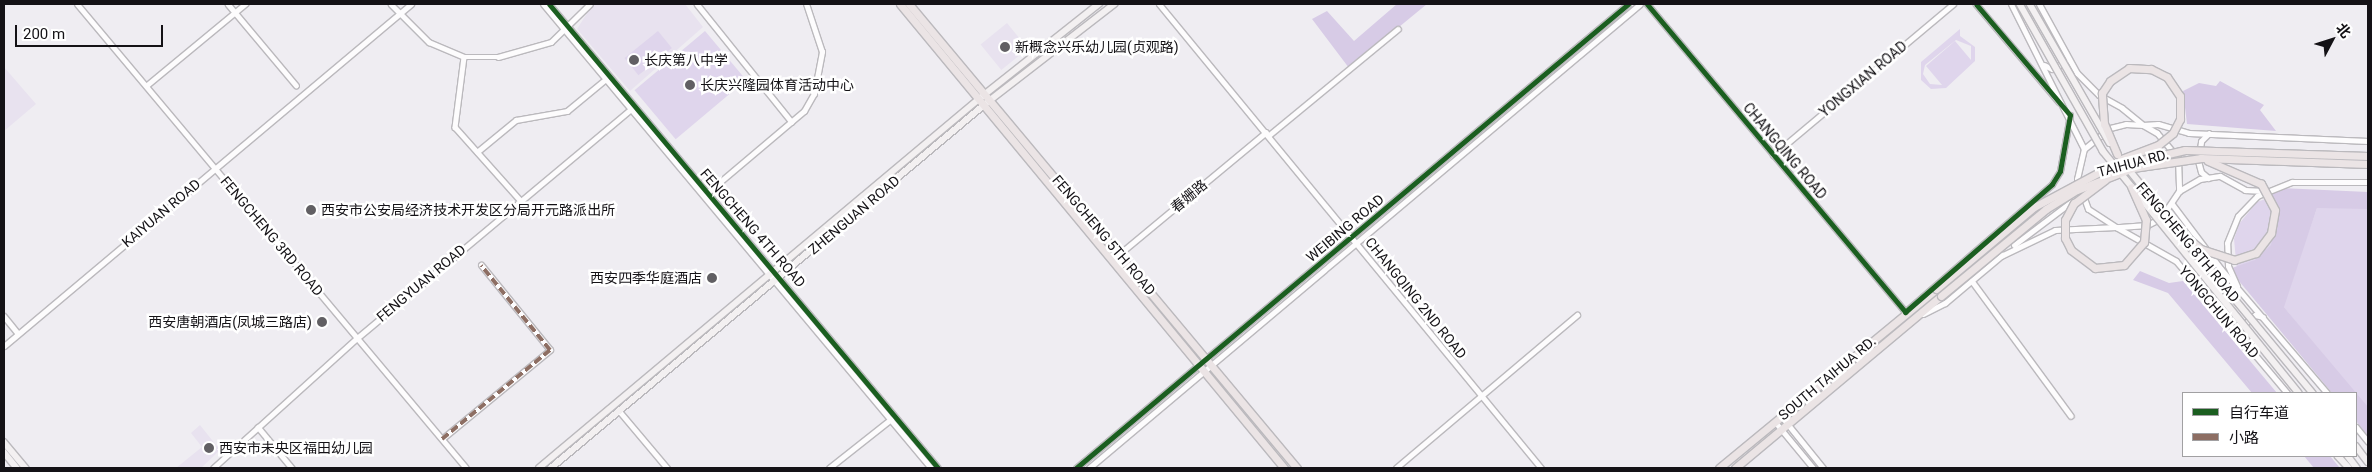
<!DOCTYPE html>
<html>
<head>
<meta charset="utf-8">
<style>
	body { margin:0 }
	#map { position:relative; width:2372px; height:472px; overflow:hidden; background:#efedf2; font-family:Roboto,"Noto Sans SC",sans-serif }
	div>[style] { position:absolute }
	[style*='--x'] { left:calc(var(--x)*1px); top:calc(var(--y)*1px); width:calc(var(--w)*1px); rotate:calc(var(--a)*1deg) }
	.built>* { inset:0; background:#e8e2ef; transform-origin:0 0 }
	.green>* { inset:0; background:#dfd5ec; transform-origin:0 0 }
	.forest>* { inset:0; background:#d7cbe6 }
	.roads { filter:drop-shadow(1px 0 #bbb9bd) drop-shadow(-1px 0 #bbb9bd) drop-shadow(0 1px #bbb9bd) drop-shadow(0 -1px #bbb9bd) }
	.minor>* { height:4.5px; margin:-2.25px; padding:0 2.25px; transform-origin:2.25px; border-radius:2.25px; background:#fdfcfd }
	.tertiary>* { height:5px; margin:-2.5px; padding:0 2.5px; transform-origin:2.5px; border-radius:2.5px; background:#fdfcfd }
	.secondary>* { height:5.5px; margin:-2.75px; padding:0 2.75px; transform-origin:2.75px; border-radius:2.75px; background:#f3f0f1 }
	.primary>* { height:7px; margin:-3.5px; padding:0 3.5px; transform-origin:3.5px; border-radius:3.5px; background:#ebe4e5 }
	.bridges { filter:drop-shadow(1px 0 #bbb9bd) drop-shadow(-1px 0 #bbb9bd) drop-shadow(0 1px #bbb9bd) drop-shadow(0 -1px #bbb9bd) }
	.secondary-bridge>* { height:5.5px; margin:-2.75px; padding:0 2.75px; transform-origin:2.75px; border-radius:2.75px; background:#f3f0f1 }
	.primary-bridge>* { height:7px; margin:-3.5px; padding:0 3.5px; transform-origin:3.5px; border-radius:3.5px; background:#ebe4e5 }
	.quiet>* { height:4px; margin-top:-2px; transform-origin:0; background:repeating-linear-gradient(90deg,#8d6e63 0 8px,transparent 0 12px) }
	.cycleway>* { height:5px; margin:-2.5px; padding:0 2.5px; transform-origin:2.5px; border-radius:2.5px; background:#1b5e20 }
	.dots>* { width:14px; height:14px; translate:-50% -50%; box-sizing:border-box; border:2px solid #fff; border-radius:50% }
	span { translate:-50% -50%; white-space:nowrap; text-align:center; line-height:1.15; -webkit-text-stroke:5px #fff; paint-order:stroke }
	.poi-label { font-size:14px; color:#141216 }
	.left { translate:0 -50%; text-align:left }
	.right { translate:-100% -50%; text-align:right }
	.street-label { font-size:14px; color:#141216 }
	.frame { position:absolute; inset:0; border:5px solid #141216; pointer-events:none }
	.legend { position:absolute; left:2182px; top:392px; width:175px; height:65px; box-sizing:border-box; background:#fff; border:1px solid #a1a0a2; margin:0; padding:6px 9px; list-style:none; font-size:15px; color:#141216 }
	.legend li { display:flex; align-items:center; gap:10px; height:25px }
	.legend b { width:25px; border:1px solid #a1a0a2 }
	.north { position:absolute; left:2307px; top:15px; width:50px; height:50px; -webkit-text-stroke:4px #fff; paint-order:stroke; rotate:50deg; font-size:14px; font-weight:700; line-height:20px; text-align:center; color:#141216 }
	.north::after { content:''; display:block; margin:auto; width:18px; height:22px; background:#141216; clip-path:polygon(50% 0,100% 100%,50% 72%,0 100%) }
	.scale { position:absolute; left:15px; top:25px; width:148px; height:22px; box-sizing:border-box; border:2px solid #141216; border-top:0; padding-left:6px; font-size:15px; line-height:18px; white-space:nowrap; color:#141216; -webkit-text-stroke:4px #fff; paint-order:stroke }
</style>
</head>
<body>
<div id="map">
	<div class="built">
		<i style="clip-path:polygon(593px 4px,685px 4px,703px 27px,630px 91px,577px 29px)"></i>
		<i style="left:1007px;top:23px;width:33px;height:34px;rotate:51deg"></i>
		<i style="clip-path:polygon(4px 67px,36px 104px,4px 131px)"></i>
		<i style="clip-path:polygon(200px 425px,220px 450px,201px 468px,176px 468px,202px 447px,191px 433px)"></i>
	</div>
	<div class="green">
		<i style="clip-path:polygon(evenodd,1960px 29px,1960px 36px,1975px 47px,1975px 61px,1946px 88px,1931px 89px,1921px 80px,1921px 62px,1960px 29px,1956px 40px,1971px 46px,1971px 60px,1955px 41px,1926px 66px,1942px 85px,1930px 84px,1923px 74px,1925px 65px,1956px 40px)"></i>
		<i style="left:658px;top:31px;width:22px;height:43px;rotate:51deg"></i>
		<i style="left:705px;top:31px;width:64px;height:92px;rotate:50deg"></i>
		<i style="clip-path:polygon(2293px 189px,2260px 304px,2258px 304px,2237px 271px,2234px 239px,2239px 224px,2257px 202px)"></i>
		<i style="clip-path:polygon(2318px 205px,2368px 206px,2368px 409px,2283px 306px)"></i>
	</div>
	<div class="forest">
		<i style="clip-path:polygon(1397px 4px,1427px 4px,1349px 68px,1312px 19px,1327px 11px,1354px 41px)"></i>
		<i style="clip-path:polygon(2220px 81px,2264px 105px,2260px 110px,2276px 131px,2187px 124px,2183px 91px,2199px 83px,2216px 86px)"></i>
		<i style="clip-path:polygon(2280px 188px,2368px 192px,2368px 209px,2317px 208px,2284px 307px,2368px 407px,2368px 436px,2356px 421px,2356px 393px,2332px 393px,2229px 269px,2255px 260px,2271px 245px,2278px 216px,2270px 193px)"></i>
		<i style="clip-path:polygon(2140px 271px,2169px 283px,2183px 281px,2277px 393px,2252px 393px,2168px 293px,2133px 280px)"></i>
		<i style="clip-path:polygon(2304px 456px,2330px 456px,2340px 468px,2314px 468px)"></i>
	</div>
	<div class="roads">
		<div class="minor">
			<i style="--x:228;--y:4;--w:106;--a:50"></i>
			<i style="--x:391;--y:4;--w:54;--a:45"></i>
			<i style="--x:429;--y:42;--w:38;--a:23"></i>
			<i style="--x:464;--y:57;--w:34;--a:0"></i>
			<i style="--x:498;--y:57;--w:55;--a:-15.8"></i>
			<i style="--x:551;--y:42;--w:54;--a:-44.3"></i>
			<i style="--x:697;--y:4;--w:151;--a:51.2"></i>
			<i style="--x:1976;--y:4;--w:128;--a:49.7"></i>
			<i style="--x:464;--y:57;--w:71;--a:97.3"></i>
			<i style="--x:455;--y:127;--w:98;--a:48.3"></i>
			<i style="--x:146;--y:86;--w:129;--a:-39.6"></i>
			<i style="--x:1268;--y:136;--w:168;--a:-39.5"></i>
			<i style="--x:477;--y:152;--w:50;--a:-39.4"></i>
			<i style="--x:516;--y:120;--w:52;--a:-10"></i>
			<i style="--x:567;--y:111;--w:50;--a:-39.4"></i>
			<i style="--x:707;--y:193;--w:127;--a:-40.2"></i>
			<i style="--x:804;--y:111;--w:20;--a:-60"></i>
			<i style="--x:814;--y:94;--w:43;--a:-79.2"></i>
			<i style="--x:822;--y:52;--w:51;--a:-108.4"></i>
			<i style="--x:1972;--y:281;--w:167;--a:53.7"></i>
			<i style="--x:4;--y:316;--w:22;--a:51"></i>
			<i style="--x:258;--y:427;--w:53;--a:50.3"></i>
			<i style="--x:442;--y:439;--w:140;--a:-39.5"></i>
			<i style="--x:550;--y:350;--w:109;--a:-129.1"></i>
			<i style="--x:1396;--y:468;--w:237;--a:-40.2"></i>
		</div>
		<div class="tertiary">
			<i style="--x:77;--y:4;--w:605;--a:50.02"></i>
			<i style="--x:543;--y:4;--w:605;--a:50.1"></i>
			<i style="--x:549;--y:4;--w:605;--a:50.02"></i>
			<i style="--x:1159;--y:4;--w:601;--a:50.54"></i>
			<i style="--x:1647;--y:4;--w:402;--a:50"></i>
			<i style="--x:1905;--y:312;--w:195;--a:-41"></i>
			<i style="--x:2052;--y:184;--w:15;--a:-58"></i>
			<i style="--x:2060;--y:171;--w:57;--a:-79.9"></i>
			<i style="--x:2011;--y:4;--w:162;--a:63.3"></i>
			<i style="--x:2039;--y:4;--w:79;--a:61.2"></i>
			<i style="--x:2077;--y:73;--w:31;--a:45"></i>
			<i style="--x:2099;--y:95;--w:26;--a:29"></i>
			<i style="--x:2122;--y:108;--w:27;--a:39"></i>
			<i style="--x:2143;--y:125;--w:16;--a:30"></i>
			<i style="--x:2157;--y:133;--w:33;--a:50"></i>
			<i style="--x:2178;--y:158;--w:33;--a:88"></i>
			<i style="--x:2179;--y:191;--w:32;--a:124"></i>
			<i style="--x:2161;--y:218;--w:16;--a:153"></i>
			<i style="--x:2147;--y:225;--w:31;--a:176"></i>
			<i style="--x:2116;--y:227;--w:33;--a:-147"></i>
			<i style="--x:2088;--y:209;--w:32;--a:-110"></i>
			<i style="--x:2077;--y:179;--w:31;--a:-77"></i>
			<i style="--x:2084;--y:149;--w:33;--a:-39"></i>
			<i style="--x:2110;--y:128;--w:16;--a:-14"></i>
			<i style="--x:2126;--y:124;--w:17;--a:3"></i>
			<i style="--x:2143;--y:125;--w:15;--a:-4"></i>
			<i style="--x:2158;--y:124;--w:32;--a:16"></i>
			<i style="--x:2189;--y:133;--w:179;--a:2.6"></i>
			<i style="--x:2044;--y:65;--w:9;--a:27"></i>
			<i style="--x:2052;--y:69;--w:15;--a:-28"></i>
			<i style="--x:1773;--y:155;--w:235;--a:-40"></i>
			<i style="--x:2208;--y:178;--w:9;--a:-139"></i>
			<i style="--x:2201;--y:172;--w:11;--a:-105"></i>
			<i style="--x:2198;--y:161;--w:20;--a:-81"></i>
			<i style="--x:2201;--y:141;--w:11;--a:-45"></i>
			<i style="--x:2179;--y:191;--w:24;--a:-30"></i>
			<i style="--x:2200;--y:179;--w:20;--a:-9"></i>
			<i style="--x:2220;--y:176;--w:29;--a:29"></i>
			<i style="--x:2245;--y:190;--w:19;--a:3"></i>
			<i style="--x:2172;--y:204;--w:81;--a:53"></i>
			<i style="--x:2221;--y:269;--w:163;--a:49.5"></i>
			<i style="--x:2014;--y:245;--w:83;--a:-37.1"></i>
			<i style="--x:2001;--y:256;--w:60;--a:-25.7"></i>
			<i style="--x:2055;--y:230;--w:61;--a:-2.8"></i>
			<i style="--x:2116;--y:227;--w:69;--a:29.5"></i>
			<i style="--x:2176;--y:261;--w:172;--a:49.9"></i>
			<i style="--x:1112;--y:260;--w:200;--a:-39.7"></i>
			<i style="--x:2237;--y:286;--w:22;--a:-114"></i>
			<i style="--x:2228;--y:266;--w:23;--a:-92"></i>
			<i style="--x:2227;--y:243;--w:29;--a:-68"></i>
			<i style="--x:2238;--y:216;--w:28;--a:-46"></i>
			<i style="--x:2257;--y:196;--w:38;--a:-22"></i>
			<i style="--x:2292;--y:182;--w:76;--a:0"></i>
			<i style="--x:1923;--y:314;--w:25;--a:-27"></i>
			<i style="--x:1945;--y:303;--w:75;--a:-40.1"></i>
			<i style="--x:2239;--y:335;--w:7;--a:-82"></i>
			<i style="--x:2240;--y:328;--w:20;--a:-41"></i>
			<i style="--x:2255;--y:315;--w:8;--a:14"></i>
			<i style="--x:4;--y:346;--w:532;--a:-40.04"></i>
			<i style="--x:619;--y:411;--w:75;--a:49.9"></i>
			<i style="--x:1781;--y:416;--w:67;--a:51.1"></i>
			<i style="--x:1775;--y:422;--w:60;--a:50.4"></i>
			<i style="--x:2356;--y:427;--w:19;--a:51"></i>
			<i style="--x:213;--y:468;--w:194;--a:-42.1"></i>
			<i style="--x:357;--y:338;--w:360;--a:-39.9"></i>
			<i style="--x:829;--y:468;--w:79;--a:-38.3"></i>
			<i style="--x:1076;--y:468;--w:721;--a:-40.05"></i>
			<i style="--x:1089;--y:468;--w:720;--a:-40.1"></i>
		</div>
		<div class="secondary">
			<i style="--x:4;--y:442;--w:34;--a:50"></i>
			<i style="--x:2356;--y:446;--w:20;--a:53"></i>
			<i style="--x:4;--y:452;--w:21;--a:51"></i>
			<i style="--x:2338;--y:456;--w:16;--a:47"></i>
			<i style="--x:2348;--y:456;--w:15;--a:53"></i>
			<i style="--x:539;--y:468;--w:574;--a:-39.98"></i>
			<i style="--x:979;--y:99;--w:153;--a:-38.4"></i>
			<i style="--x:551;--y:468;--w:565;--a:-39.97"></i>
			<i style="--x:984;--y:105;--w:165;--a:-37.8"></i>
		</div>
		<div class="primary">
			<i style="--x:900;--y:4;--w:602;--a:50.39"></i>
			<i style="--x:909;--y:4;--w:605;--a:50.1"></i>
			<i style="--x:1719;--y:468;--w:281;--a:-39.5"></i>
			<i style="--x:1735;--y:468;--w:268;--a:-39.9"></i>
		</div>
	</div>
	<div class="bridges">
		<div class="secondary-bridge">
			<i style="--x:2020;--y:4;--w:169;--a:60.5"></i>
			<i style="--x:2103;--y:151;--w:311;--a:51"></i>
			<i style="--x:2030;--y:4;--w:160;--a:60.1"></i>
			<i style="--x:2127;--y:167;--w:83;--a:51.3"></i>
			<i style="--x:2185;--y:239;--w:200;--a:50.3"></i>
		</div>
		<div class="primary-bridge">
			<i style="--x:2117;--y:154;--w:33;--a:-113"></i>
			<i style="--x:2104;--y:124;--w:31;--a:-94"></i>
			<i style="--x:2102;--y:93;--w:14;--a:-56"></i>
			<i style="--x:2110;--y:81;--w:23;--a:-34"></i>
			<i style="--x:2129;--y:68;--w:22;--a:3"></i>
			<i style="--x:2151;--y:69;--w:18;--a:27"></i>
			<i style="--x:2167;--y:77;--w:23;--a:56"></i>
			<i style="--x:2180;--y:96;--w:23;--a:90"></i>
			<i style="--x:2180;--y:119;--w:16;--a:117"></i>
			<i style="--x:2173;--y:133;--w:19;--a:141"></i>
			<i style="--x:2158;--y:145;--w:40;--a:159"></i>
			<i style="--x:2105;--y:180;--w:39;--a:143"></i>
			<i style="--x:2074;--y:203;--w:19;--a:118"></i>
			<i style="--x:2065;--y:220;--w:18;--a:90"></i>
			<i style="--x:2065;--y:238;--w:13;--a:63"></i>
			<i style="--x:2071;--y:250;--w:30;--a:37"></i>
			<i style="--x:2095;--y:268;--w:29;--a:-6"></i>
			<i style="--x:2124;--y:265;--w:30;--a:-49"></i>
			<i style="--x:2144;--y:242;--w:22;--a:-85"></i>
			<i style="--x:2146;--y:220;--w:36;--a:-114"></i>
			<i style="--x:2178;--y:230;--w:30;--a:40"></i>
			<i style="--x:2201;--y:249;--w:35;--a:18"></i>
			<i style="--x:2234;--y:260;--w:23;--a:-18"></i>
			<i style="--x:2256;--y:253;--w:25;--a:-53"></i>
			<i style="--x:2271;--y:233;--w:23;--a:-80"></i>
			<i style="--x:2275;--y:210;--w:30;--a:-118"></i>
			<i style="--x:2261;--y:184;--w:58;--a:-156.5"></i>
			<i style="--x:1936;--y:289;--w:128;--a:-39.9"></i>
			<i style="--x:2034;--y:207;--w:83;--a:-28.1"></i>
			<i style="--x:2107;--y:168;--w:80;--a:-13"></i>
			<i style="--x:2185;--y:150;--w:183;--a:1.9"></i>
			<i style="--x:1941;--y:296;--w:136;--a:-39.6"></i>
			<i style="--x:2046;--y:209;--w:36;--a:-32"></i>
			<i style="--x:2077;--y:190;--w:60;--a:-21.4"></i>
			<i style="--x:2133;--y:168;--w:69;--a:-8.4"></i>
			<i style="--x:2201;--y:158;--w:167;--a:2.1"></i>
		</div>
	</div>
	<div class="quiet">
		<i style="--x:442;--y:439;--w:140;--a:-39.5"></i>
		<i style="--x:550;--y:350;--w:109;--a:-129.1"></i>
	</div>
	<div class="cycleway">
		<i style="--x:549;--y:4;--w:605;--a:50.02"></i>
		<i style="--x:1647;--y:4;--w:402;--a:50"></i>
		<i style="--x:1905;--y:312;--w:195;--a:-41"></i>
		<i style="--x:2052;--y:184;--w:15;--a:-58"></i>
		<i style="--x:2060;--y:171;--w:57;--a:-79.9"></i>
		<i style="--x:2070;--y:115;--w:145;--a:-130.3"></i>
		<i style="--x:1076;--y:468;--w:721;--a:-40.05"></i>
	</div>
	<div class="dots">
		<i style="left:1005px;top:47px;background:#615f63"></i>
		<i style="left:634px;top:60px;background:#615f63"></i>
		<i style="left:690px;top:85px;background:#615f63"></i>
		<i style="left:311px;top:210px;background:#615f63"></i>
		<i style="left:712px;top:278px;background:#615f63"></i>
		<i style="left:322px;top:322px;background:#615f63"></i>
		<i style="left:209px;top:448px;background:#615f63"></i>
	</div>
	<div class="poi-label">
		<span class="left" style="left:1015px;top:47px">新概念兴乐幼儿园(贞观路)</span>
		<span class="left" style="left:644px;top:60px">长庆第八中学</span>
		<span class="left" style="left:700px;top:85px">长庆兴隆园体育活动中心</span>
		<span class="left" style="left:321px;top:210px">西安市公安局经济技术开发区分局开元路派出所</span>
		<span class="right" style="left:702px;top:278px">西安四季华庭酒店</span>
		<span class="right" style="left:312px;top:322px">西安唐朝酒店(凤城三路店)</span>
		<span class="left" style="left:219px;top:448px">西安市未央区福田幼儿园</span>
	</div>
	<div class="street-label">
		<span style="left:1863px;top:79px;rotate:-40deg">YONGXIAN ROAD</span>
		<span style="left:1785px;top:151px;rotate:50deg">CHANGQING ROAD</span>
		<span style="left:2133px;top:163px;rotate:-15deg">TAIHUA RD.</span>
		<span style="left:1189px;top:196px;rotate:-40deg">春姗路</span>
		<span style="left:161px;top:213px;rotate:-40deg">KAIYUAN ROAD</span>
		<span style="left:854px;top:215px;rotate:-40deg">ZHENGUAN ROAD</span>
		<span style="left:753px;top:228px;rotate:49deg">FENGCHENG 4TH ROAD</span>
		<span style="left:1345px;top:228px;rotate:-40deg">WEIBING ROAD</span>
		<span style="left:1104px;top:235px;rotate:50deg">FENGCHENG 5TH ROAD</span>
		<span style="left:272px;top:236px;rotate:50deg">FENGCHENG 3RD ROAD</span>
		<span style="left:2188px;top:242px;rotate:50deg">FENGCHENG 8TH ROAD</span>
		<span style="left:421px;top:283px;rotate:-40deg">FENGYUAN ROAD</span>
		<span style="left:1416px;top:298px;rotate:51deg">CHANGQING 2ND ROAD</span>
		<span style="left:2219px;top:312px;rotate:50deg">YONGCHUN ROAD</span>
		<span style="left:1827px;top:378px;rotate:-40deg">SOUTH TAIHUA RD.</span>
	</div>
	<div class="frame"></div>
	<ul class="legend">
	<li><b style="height:6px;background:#1b5e20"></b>自行车道</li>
	<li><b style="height:6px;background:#8d6e63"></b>小路</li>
	</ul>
	<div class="north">北</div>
	<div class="scale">200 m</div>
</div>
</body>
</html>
